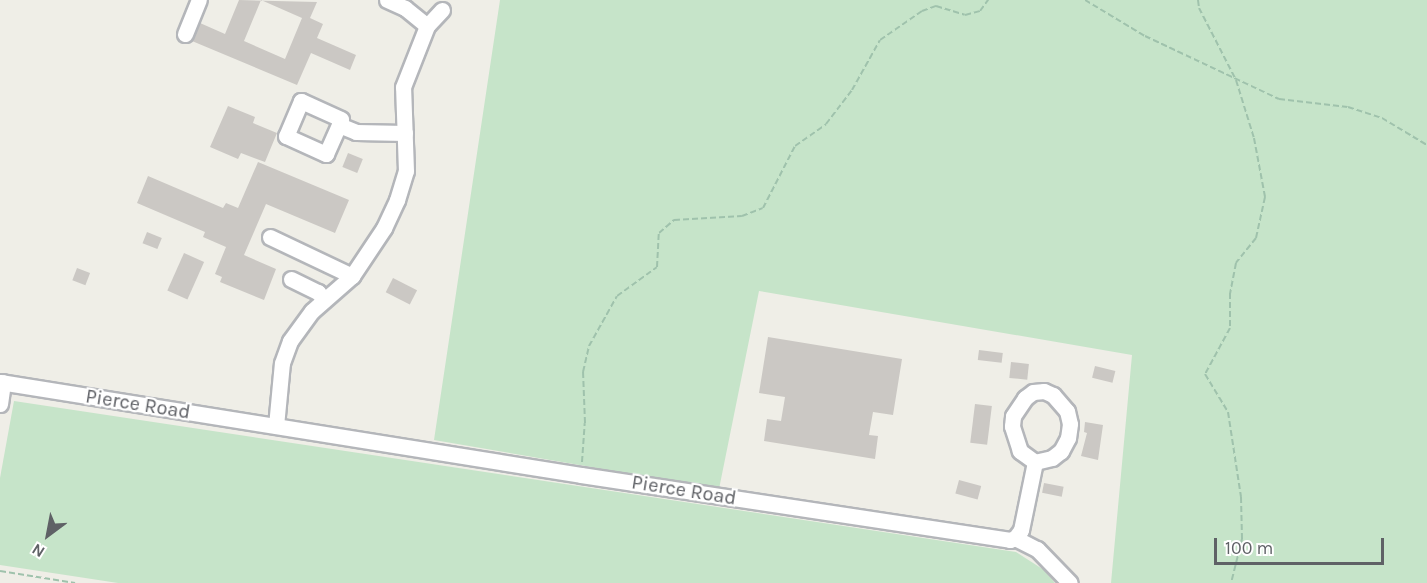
<!DOCTYPE html>
<html>
<head>
<meta charset="utf-8">
<style>
	body { margin:0 }
	#map { position:relative; width:1427px; height:583px; overflow:hidden; background:#efeee7; font-family:Karla,sans-serif }
	div>[style] { position:absolute }
	[style*='--x'] { left:calc(var(--x)*1px); top:calc(var(--y)*1px); width:calc(var(--w)*1px); rotate:calc(var(--a)*1deg) }
	.green>* { inset:0; background:#c6e4c9 }
	.building>* { inset:0; background:#cbc8c4; transform-origin:0 0 }
	.path>* { height:2px; margin-top:-1px; transform-origin:0; background:repeating-linear-gradient(90deg,#9fc2ac 0 6px,transparent 0 9px) }
	.roads { filter:drop-shadow(2px 0 #b4b6ba) drop-shadow(-2px 0 #b4b6ba) drop-shadow(0 2px #b4b6ba) drop-shadow(0 -2px #b4b6ba) }
	.minor>* { height:15px; margin:-7.5px; padding:0 7.5px; transform-origin:7.5px; border-radius:7.5px; background:#fff }
	span { translate:-50% -50%; white-space:nowrap; text-align:center; line-height:1.15; -webkit-text-stroke:4.5px #fff; paint-order:stroke }
	.street-label { font-size:20px; color:#5f6166 }
	.north { position:absolute; left:18px; top:505px; width:60px; height:60px; -webkit-text-stroke:4px #fff; paint-order:stroke; rotate:212deg; font-size:16px; font-weight:700; line-height:24px; text-align:center; color:#5f6166 }
	.north::after { content:''; display:block; margin:auto; width:21px; height:27px; background:#5f6166; clip-path:polygon(50% 0,100% 100%,50% 72%,0 100%) }
	.scale { position:absolute; left:1214px; top:538px; width:170px; height:27px; box-sizing:border-box; border:3px solid #5f6166; border-top:0; padding-left:8px; font-size:18px; line-height:21px; white-space:nowrap; color:#5f6166; -webkit-text-stroke:4px #fff; paint-order:stroke }
</style>
</head>
<body>
<div id="map">
	<div class="green">
		<i style="clip-path:polygon(500px 0,1427px 0,1427px 583px,1111px 583px,1132px 355px,759px 291px,719px 489px,434px 440px)"></i>
		<i style="clip-path:polygon(14px 401px,1016px 552px,1044px 570px,1055px 583px,118px 583px,0 565px,0 478px)"></i>
	</div>
	<div class="building">
		<i style="clip-path:polygon(evenodd,239px 0,317px 2px,310px 18px,323px 24px,317px 38px,356px 55px,350px 70px,311px 53px,297px 85px,192px 41px,200px 23px,225px 34px,239px 0,261px 0,302px 18px,285px 59px,244px 41px,261px 0)"></i>
		<i style="clip-path:polygon(228px 106px,255px 117px,253px 123px,277px 133px,265px 162px,241px 153px,238px 159px,210px 147px)"></i>
		<i style="left:348px;top:153px;width:16px;height:15px;rotate:22deg"></i>
		<i style="clip-path:polygon(258px 162px,349px 200px,335px 233px,266px 204px,244px 255px,276px 269px,264px 300px,220px 282px,222px 277px,215px 274px,226px 247px,203px 237px,205px 232px,137px 203px,148px 176px,223px 208px,226px 203px,238px 208px)"></i>
		<i style="left:147px;top:232px;width:16px;height:12px;rotate:22deg"></i>
		<i style="left:184px;top:253px;width:22px;height:41px;rotate:24deg"></i>
		<i style="left:77px;top:268px;width:14px;height:13px;rotate:21deg"></i>
		<i style="left:393px;top:278px;width:27px;height:16px;rotate:27deg"></i>
		<i style="clip-path:polygon(768px 337px,902px 359px,893px 415px,873px 412px,869px 435px,878px 436px,875px 459px,764px 441px,767px 419px,781px 421px,785px 397px,759px 393px)"></i>
		<i style="left:979px;top:350px;width:24px;height:10px;rotate:7deg"></i>
		<i style="left:1011px;top:362px;width:18px;height:16px;rotate:6deg"></i>
		<i style="left:1095px;top:366px;width:21px;height:12px;rotate:14deg"></i>
		<i style="left:975px;top:404px;width:17px;height:39px;rotate:7deg"></i>
		<i style="clip-path:polygon(1085px 422px,1103px 425px,1098px 460px,1081px 456px,1087px 433px,1084px 432px)"></i>
		<i style="left:959px;top:480px;width:23px;height:14px;rotate:15deg"></i>
		<i style="left:1044px;top:483px;width:20px;height:10px;rotate:11deg"></i>
	</div>
	<div class="path">
		<i style="--x:1085;--y:0;--w:70;--a:31"></i>
		<i style="--x:1145;--y:36;--w:148;--a:25.2"></i>
		<i style="--x:1279;--y:99;--w:69;--a:6.6"></i>
		<i style="--x:1348;--y:107;--w:36;--a:18"></i>
		<i style="--x:1382;--y:118;--w:52;--a:31"></i>
		<i style="--x:1198;--y:0;--w:8;--a:83"></i>
		<i style="--x:1199;--y:8;--w:81;--a:62.8"></i>
		<i style="--x:1236;--y:80;--w:61;--a:72.8"></i>
		<i style="--x:1254;--y:138;--w:60;--a:79.4"></i>
		<i style="--x:1265;--y:197;--w:42;--a:102.4"></i>
		<i style="--x:1256;--y:238;--w:32;--a:129"></i>
		<i style="--x:1236;--y:263;--w:31;--a:101"></i>
		<i style="--x:1230;--y:293;--w:35;--a:90"></i>
		<i style="--x:1230;--y:328;--w:52;--a:118.5"></i>
		<i style="--x:1205;--y:374;--w:44;--a:58.8"></i>
		<i style="--x:1228;--y:412;--w:86;--a:81.3"></i>
		<i style="--x:1241;--y:497;--w:42;--a:88.6"></i>
		<i style="--x:1242;--y:539;--w:45;--a:104"></i>
		<i style="--x:582;--y:462;--w:39;--a:-86"></i>
		<i style="--x:585;--y:423;--w:51;--a:-92.2"></i>
		<i style="--x:583;--y:372;--w:27;--a:-77"></i>
		<i style="--x:589;--y:346;--w:57;--a:-60.8"></i>
		<i style="--x:617;--y:296;--w:49;--a:-35.9"></i>
		<i style="--x:657;--y:267;--w:34;--a:-87"></i>
		<i style="--x:659;--y:233;--w:20;--a:-41"></i>
		<i style="--x:674;--y:220;--w:68;--a:-3.4"></i>
		<i style="--x:742;--y:216;--w:22;--a:-21"></i>
		<i style="--x:763;--y:208;--w:70;--a:-62.7"></i>
		<i style="--x:795;--y:146;--w:38;--a:-35"></i>
		<i style="--x:826;--y:124;--w:43;--a:-52.6"></i>
		<i style="--x:852;--y:90;--w:57;--a:-60.8"></i>
		<i style="--x:880;--y:40;--w:51;--a:-34.6"></i>
		<i style="--x:922;--y:11;--w:15;--a:-20"></i>
		<i style="--x:936;--y:6;--w:30;--a:17"></i>
		<i style="--x:965;--y:15;--w:16;--a:-15"></i>
		<i style="--x:980;--y:11;--w:14;--a:-54"></i>
		<i style="--x:0;--y:571;--w:76;--a:9.1"></i>
	</div>
	<div class="roads">
		<div class="minor">
			<i style="--x:387;--y:0;--w:20;--a:24"></i>
			<i style="--x:405;--y:8;--w:28;--a:39"></i>
			<i style="--x:185;--y:34;--w:37;--a:-68"></i>
			<i style="--x:339;--y:125;--w:6;--a:-72"></i>
			<i style="--x:341;--y:119;--w:44;--a:-155.8"></i>
			<i style="--x:301;--y:101;--w:38;--a:113"></i>
			<i style="--x:286;--y:136;--w:44;--a:24.2"></i>
			<i style="--x:326;--y:154;--w:32;--a:-66"></i>
			<i style="--x:339;--y:125;--w:18;--a:22"></i>
			<i style="--x:356;--y:132;--w:49;--a:1.2"></i>
			<i style="--x:270;--y:237;--w:91;--a:25.4"></i>
			<i style="--x:291;--y:279;--w:30;--a:26"></i>
			<i style="--x:318;--y:292;--w:10;--a:53"></i>
			<i style="--x:0;--y:382;--w:588;--a:9.09"></i>
			<i style="--x:581;--y:475;--w:434;--a:8.6"></i>
			<i style="--x:1010;--y:540;--w:5;--a:-22"></i>
			<i style="--x:1015;--y:538;--w:10;--a:-53"></i>
			<i style="--x:1021;--y:530;--w:69;--a:-78.4"></i>
			<i style="--x:1044;--y:391;--w:10;--a:24"></i>
			<i style="--x:1053;--y:395;--w:21;--a:49"></i>
			<i style="--x:1067;--y:411;--w:13;--a:77"></i>
			<i style="--x:1070;--y:424;--w:14;--a:98"></i>
			<i style="--x:1068;--y:438;--w:15;--a:118"></i>
			<i style="--x:1061;--y:451;--w:11;--a:142"></i>
			<i style="--x:1052;--y:458;--w:17;--a:167"></i>
			<i style="--x:1035;--y:462;--w:19;--a:-144"></i>
			<i style="--x:1020;--y:451;--w:26;--a:-108"></i>
			<i style="--x:1012;--y:426;--w:10;--a:-84"></i>
			<i style="--x:1013;--y:416;--w:22;--a:-56"></i>
			<i style="--x:1025;--y:398;--w:10;--a:-37"></i>
			<i style="--x:1033;--y:392;--w:11;--a:-5"></i>
			<i style="--x:0;--y:404;--w:22;--a:-82"></i>
			<i style="--x:276;--y:426;--w:63;--a:-84.6"></i>
			<i style="--x:282;--y:363;--w:23;--a:-70"></i>
			<i style="--x:290;--y:341;--w:37;--a:-54"></i>
			<i style="--x:312;--y:311;--w:53;--a:-41.2"></i>
			<i style="--x:352;--y:276;--w:58;--a:-56.3"></i>
			<i style="--x:384;--y:228;--w:31;--a:-65"></i>
			<i style="--x:397;--y:200;--w:30;--a:-73"></i>
			<i style="--x:406;--y:171;--w:84;--a:-92"></i>
			<i style="--x:403;--y:87;--w:66;--a:-68.5"></i>
			<i style="--x:427;--y:26;--w:22;--a:-47"></i>
			<i style="--x:1015;--y:538;--w:25;--a:27"></i>
			<i style="--x:1037;--y:549;--w:47;--a:45.9"></i>
		</div>
	</div>
	<div class="street-label">
		<span style="left:138px;top:404px;rotate:9deg">Pierce Road</span>
		<span style="left:684px;top:490px;rotate:9deg">Pierce Road</span>
	</div>
	<div class="north">N</div>
	<div class="scale">100 m</div>
</div>
</body>
</html>
